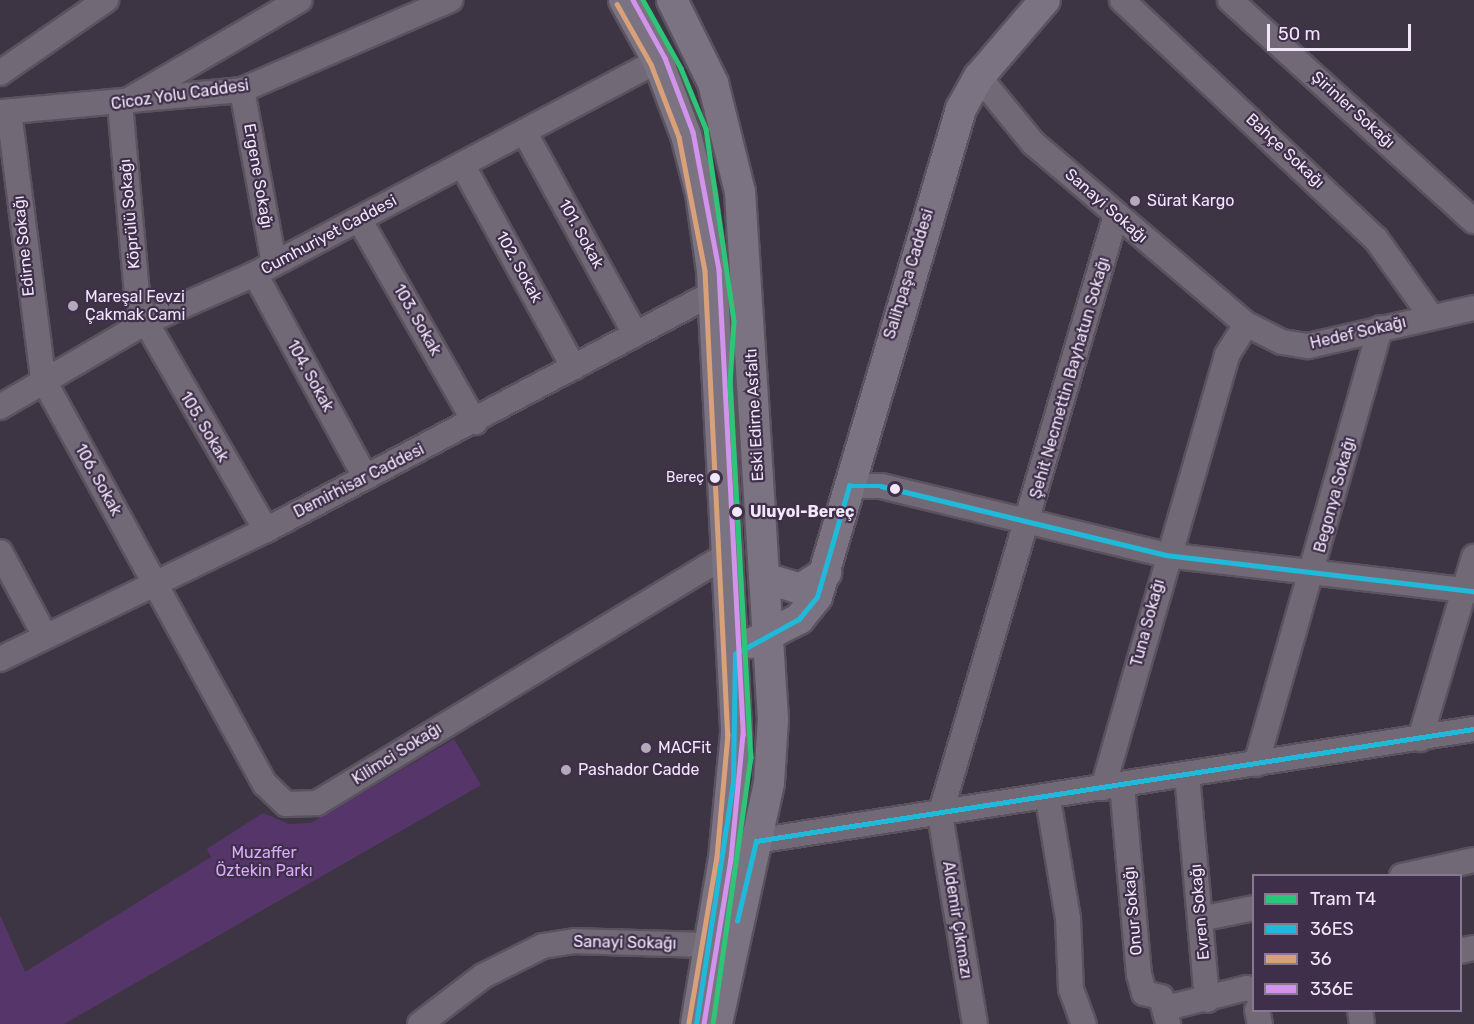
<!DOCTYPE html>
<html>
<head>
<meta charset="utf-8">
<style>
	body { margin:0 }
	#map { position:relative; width:1474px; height:1024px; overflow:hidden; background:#3e3544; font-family:Rubik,sans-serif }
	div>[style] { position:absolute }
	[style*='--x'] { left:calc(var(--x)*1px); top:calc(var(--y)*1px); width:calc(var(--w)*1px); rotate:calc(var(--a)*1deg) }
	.green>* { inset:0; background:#56366a }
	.roads { filter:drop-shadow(2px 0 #5a535f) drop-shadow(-2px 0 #5a535f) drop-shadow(0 2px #5a535f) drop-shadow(0 -2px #5a535f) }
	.minor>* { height:24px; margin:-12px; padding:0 12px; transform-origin:12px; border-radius:12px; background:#716a76 }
	.major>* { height:30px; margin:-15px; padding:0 15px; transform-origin:15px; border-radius:15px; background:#7c7382 }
	.bus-1>* { height:4.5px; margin:-2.25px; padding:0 2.25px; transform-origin:2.25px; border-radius:2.25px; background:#20b9da }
	.bus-2>* { height:4.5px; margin:-2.25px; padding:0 2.25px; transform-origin:2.25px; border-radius:2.25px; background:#d9a179 }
	.bus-3>* { height:4.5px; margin:-2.25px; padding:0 2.25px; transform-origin:2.25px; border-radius:2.25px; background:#d193ec }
	.tram-1>* { height:4.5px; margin:-2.25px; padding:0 2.25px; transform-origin:2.25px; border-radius:2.25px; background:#2dc577 }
	.dots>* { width:16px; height:16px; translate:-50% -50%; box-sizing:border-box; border:3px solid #3f2f4a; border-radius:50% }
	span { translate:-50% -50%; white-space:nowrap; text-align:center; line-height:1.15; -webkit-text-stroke:4.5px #3f2f4a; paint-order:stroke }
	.bus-label { font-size:14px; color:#f1e7f8 }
	.right { translate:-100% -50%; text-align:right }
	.street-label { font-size:16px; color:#f1e7f8 }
	.poi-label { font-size:16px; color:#f1e7f8 }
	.left { translate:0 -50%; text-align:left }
	.stop-label { font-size:16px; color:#f1e7f8; font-weight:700 }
	.park-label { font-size:16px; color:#daabfa }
	.legend { position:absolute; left:1252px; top:874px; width:210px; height:138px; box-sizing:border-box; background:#3f2f4a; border:2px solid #867990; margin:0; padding:8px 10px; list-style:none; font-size:18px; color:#f1e7f8 }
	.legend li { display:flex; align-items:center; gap:12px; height:30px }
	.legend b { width:30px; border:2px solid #867990 }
	.scale { position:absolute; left:1267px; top:24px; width:144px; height:27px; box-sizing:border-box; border:3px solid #f1e7f8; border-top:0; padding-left:8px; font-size:18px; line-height:21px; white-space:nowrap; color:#f1e7f8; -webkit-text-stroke:4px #3f2f4a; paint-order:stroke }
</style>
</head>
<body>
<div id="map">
	<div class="green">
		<i style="clip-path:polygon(454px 739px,481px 785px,64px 1024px,0 1024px,0 915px,25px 972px,211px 857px,207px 849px,263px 813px,289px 824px,311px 823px)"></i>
	</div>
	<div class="roads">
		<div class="minor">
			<i style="--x:1122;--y:0;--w:349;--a:43.3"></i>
			<i style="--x:1376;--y:239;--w:95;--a:54.5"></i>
			<i style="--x:1230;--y:0;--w:329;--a:42.2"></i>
			<i style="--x:0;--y:73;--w:129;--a:-34.6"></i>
			<i style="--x:979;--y:77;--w:85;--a:50.7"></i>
			<i style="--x:1033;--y:143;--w:280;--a:40.4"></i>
			<i style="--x:1246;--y:324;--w:40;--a:26.6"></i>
			<i style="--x:1282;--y:342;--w:26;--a:9"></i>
			<i style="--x:1308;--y:346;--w:170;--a:-12.9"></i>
			<i style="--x:242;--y:90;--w:175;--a:79.5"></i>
			<i style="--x:0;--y:112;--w:243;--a:-5.2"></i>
			<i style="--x:242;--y:90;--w:227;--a:-23.4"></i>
			<i style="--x:9;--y:112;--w:269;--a:82.7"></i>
			<i style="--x:43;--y:379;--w:462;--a:61.3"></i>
			<i style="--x:265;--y:784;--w:29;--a:44"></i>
			<i style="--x:286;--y:804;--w:31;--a:-2"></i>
			<i style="--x:317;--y:803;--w:483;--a:-31.2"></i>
			<i style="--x:526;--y:135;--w:226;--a:61.2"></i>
			<i style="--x:463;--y:166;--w:230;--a:61.2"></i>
			<i style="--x:359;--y:219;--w:234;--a:60.3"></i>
			<i style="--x:255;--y:274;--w:231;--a:61.5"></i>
			<i style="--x:0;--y:407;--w:169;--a:-30.2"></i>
			<i style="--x:146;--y:322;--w:119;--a:-23.8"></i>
			<i style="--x:255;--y:274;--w:456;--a:-27.9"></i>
			<i style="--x:849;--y:486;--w:32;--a:0"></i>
			<i style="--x:881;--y:486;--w:293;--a:13.6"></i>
			<i style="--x:1166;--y:555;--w:310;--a:6.7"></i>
			<i style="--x:266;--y:530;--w:240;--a:-120"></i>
			<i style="--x:146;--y:322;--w:29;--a:-108"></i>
			<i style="--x:137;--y:294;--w:190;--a:-95.1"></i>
			<i style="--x:120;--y:105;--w:208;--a:-30.3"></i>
			<i style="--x:0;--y:552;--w:95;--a:61.8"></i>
			<i style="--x:0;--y:659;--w:296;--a:-25.9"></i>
			<i style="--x:266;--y:530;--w:506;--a:-27.93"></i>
			<i style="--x:1420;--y:739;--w:190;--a:-73.5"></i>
			<i style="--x:1256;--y:764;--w:453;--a:-74.1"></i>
			<i style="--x:1187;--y:775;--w:226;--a:84.9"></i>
			<i style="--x:1122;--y:784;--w:191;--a:84.9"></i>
			<i style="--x:1139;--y:974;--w:20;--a:75"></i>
			<i style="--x:1144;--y:993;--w:17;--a:13"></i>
			<i style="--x:1161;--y:997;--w:28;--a:75"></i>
			<i style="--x:1103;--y:788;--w:450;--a:-74"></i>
			<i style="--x:1227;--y:355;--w:36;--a:-58"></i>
			<i style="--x:1048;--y:799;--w:121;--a:80.5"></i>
			<i style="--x:1068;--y:918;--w:71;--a:87.6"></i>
			<i style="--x:1071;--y:989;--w:37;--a:70"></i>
			<i style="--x:756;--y:841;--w:727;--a:-8.87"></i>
			<i style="--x:1402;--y:876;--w:74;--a:-12.5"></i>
			<i style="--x:1200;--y:919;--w:55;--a:-11.5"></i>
			<i style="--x:1460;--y:951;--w:14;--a:-12"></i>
			<i style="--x:1166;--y:1008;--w:83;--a:-13.9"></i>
			<i style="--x:1247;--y:988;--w:8;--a:23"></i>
			<i style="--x:1257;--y:1010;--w:14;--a:78"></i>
			<i style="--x:1360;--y:1010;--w:14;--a:82"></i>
			<i style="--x:420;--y:1024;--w:79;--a:-37.3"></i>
			<i style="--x:483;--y:976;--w:67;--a:-26.6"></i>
			<i style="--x:543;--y:946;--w:32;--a:-9"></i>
			<i style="--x:575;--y:941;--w:136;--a:1.7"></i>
			<i style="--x:975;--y:1024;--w:212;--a:-99.5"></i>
			<i style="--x:940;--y:815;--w:625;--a:-73.65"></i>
		</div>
		<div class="major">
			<i style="--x:624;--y:0;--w:70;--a:60.9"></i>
			<i style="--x:658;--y:61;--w:79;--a:69.3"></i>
			<i style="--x:686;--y:135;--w:61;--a:75.7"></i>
			<i style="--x:701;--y:194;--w:77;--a:81.8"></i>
			<i style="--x:712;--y:270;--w:465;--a:87"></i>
			<i style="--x:736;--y:734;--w:125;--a:95.5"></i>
			<i style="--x:724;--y:858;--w:168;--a:99.6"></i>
			<i style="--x:672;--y:0;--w:93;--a:63.7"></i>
			<i style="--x:713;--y:83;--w:112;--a:76.1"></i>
			<i style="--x:740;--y:192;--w:528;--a:86.42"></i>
			<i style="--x:773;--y:719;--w:64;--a:93.6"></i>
			<i style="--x:769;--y:783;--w:247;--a:102.2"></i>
			<i style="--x:765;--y:578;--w:37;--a:17"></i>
			<i style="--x:800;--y:589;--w:31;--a:-32"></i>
			<i style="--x:752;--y:643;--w:53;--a:-27.1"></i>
			<i style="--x:799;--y:619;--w:28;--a:-51"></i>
			<i style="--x:817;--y:597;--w:509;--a:-73.56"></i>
			<i style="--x:961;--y:109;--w:37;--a:-61"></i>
			<i style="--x:979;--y:77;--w:101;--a:-49.4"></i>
		</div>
	</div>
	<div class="bus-1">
		<i style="--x:737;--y:921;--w:82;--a:-76.6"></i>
		<i style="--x:756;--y:841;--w:727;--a:-8.87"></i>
		<i style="--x:696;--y:1024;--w:246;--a:-81.3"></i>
		<i style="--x:733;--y:781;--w:127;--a:-89.1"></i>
		<i style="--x:735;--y:654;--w:73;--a:-28.7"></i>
		<i style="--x:799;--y:619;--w:28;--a:-51"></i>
		<i style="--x:817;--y:597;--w:116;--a:-73.9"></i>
		<i style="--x:849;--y:486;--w:32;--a:0"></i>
		<i style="--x:881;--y:486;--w:293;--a:13.6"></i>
		<i style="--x:1166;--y:555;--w:310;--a:6.7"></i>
	</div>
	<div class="bus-2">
		<i style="--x:617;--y:4;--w:69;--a:60.5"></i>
		<i style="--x:651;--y:64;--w:78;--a:69"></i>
		<i style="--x:679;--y:137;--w:136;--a:79"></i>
		<i style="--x:705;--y:271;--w:464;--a:87.2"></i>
		<i style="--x:728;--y:734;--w:123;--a:95.1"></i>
		<i style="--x:717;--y:857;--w:168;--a:99.6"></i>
	</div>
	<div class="bus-3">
		<i style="--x:633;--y:0;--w:66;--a:61.1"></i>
		<i style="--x:665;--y:58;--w:79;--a:69.3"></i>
		<i style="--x:693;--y:132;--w:140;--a:79.3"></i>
		<i style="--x:719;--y:270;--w:465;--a:87"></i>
		<i style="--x:743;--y:734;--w:126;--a:95.5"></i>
		<i style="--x:731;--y:859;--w:167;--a:99.3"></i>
	</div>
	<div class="tram-1">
		<i style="--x:643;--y:0;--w:78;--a:60.8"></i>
		<i style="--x:681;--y:68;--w:66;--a:67.7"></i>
		<i style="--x:706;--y:129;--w:194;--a:81.7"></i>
		<i style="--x:734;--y:321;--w:62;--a:93.7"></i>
		<i style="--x:730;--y:383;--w:375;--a:86.8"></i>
		<i style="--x:751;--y:757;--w:270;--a:98.1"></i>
	</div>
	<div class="dots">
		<i style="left:1135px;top:201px;background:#b2a9b9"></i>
		<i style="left:73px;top:306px;background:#b2a9b9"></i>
		<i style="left:715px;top:478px;background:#f1e7f8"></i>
		<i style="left:895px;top:489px;background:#f1e7f8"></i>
		<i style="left:737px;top:512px;background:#f1e7f8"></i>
		<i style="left:646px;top:748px;background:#b2a9b9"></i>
		<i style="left:566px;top:770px;background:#b2a9b9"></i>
	</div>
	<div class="bus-label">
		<span class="right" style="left:704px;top:478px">Bereç</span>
	</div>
	<div class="street-label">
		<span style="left:180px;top:95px;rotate:-8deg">Cicoz Yolu Caddesi</span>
		<span style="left:1353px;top:110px;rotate:42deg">Şirinler Sokağı</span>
		<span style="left:1285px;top:151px;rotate:43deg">Bahçe Sokağı</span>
		<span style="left:258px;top:176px;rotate:80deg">Ergene Sokağı</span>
		<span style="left:1106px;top:206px;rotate:41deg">Sanayi Sokağı</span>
		<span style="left:130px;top:214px;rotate:-95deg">Köprülü Sokağı</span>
		<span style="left:581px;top:234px;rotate:61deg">101. Sokak</span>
		<span style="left:329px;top:235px;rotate:-28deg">Cumhuriyet Caddesi</span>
		<span style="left:24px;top:246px;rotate:-96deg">Edirne Sokağı</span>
		<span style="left:519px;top:267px;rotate:61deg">102. Sokak</span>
		<span style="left:909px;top:274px;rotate:-73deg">Salihpaşa Caddesi</span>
		<span style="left:417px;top:320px;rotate:60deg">103. Sokak</span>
		<span style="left:1358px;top:333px;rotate:-13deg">Hedef Sokağı</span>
		<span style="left:310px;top:376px;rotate:61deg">104. Sokak</span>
		<span style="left:1070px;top:378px;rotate:-74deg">Şehit Necmettin Bayhatun Sokağı</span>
		<span style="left:755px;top:415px;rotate:-93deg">Eski Edirne Asfaltı</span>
		<span style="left:204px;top:427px;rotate:59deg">105. Sokak</span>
		<span style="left:98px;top:480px;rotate:61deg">106. Sokak</span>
		<span style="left:359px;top:481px;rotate:-27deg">Demirhisar Caddesi</span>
		<span style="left:1335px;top:495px;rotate:-75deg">Begonya Sokağı</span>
		<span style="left:1148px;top:623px;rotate:-75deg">Tuna Sokağı</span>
		<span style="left:397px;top:754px;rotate:-32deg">Kilimci Sokağı</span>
		<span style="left:1133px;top:911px;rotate:-95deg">Onur Sokağı</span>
		<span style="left:1200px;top:912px;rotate:-95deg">Evren Sokağı</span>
		<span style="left:957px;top:920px;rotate:81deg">Aldemir Çıkmazı</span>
		<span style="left:625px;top:943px;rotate:1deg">Sanayi Sokağı</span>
	</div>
	<div class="poi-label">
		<span class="left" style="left:1147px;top:201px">Sürat Kargo</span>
		<span class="left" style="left:85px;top:306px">Mareşal Fevzi<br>Çakmak Cami</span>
		<span class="left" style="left:658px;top:748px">MACFit</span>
		<span class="left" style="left:578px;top:770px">Pashador Cadde</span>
	</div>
	<div class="stop-label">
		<span class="left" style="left:750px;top:512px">Uluyol-Bereç</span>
	</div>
	<div class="park-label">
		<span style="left:264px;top:862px">Muzaffer<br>Öztekin Parkı</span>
	</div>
	<ul class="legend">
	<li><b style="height:8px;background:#2dc577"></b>Tram T4</li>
	<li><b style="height:8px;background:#20b9da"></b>36ES</li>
	<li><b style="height:8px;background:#d9a179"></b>36</li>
	<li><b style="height:8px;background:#d193ec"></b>336E</li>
	</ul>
	<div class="scale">50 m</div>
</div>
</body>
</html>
